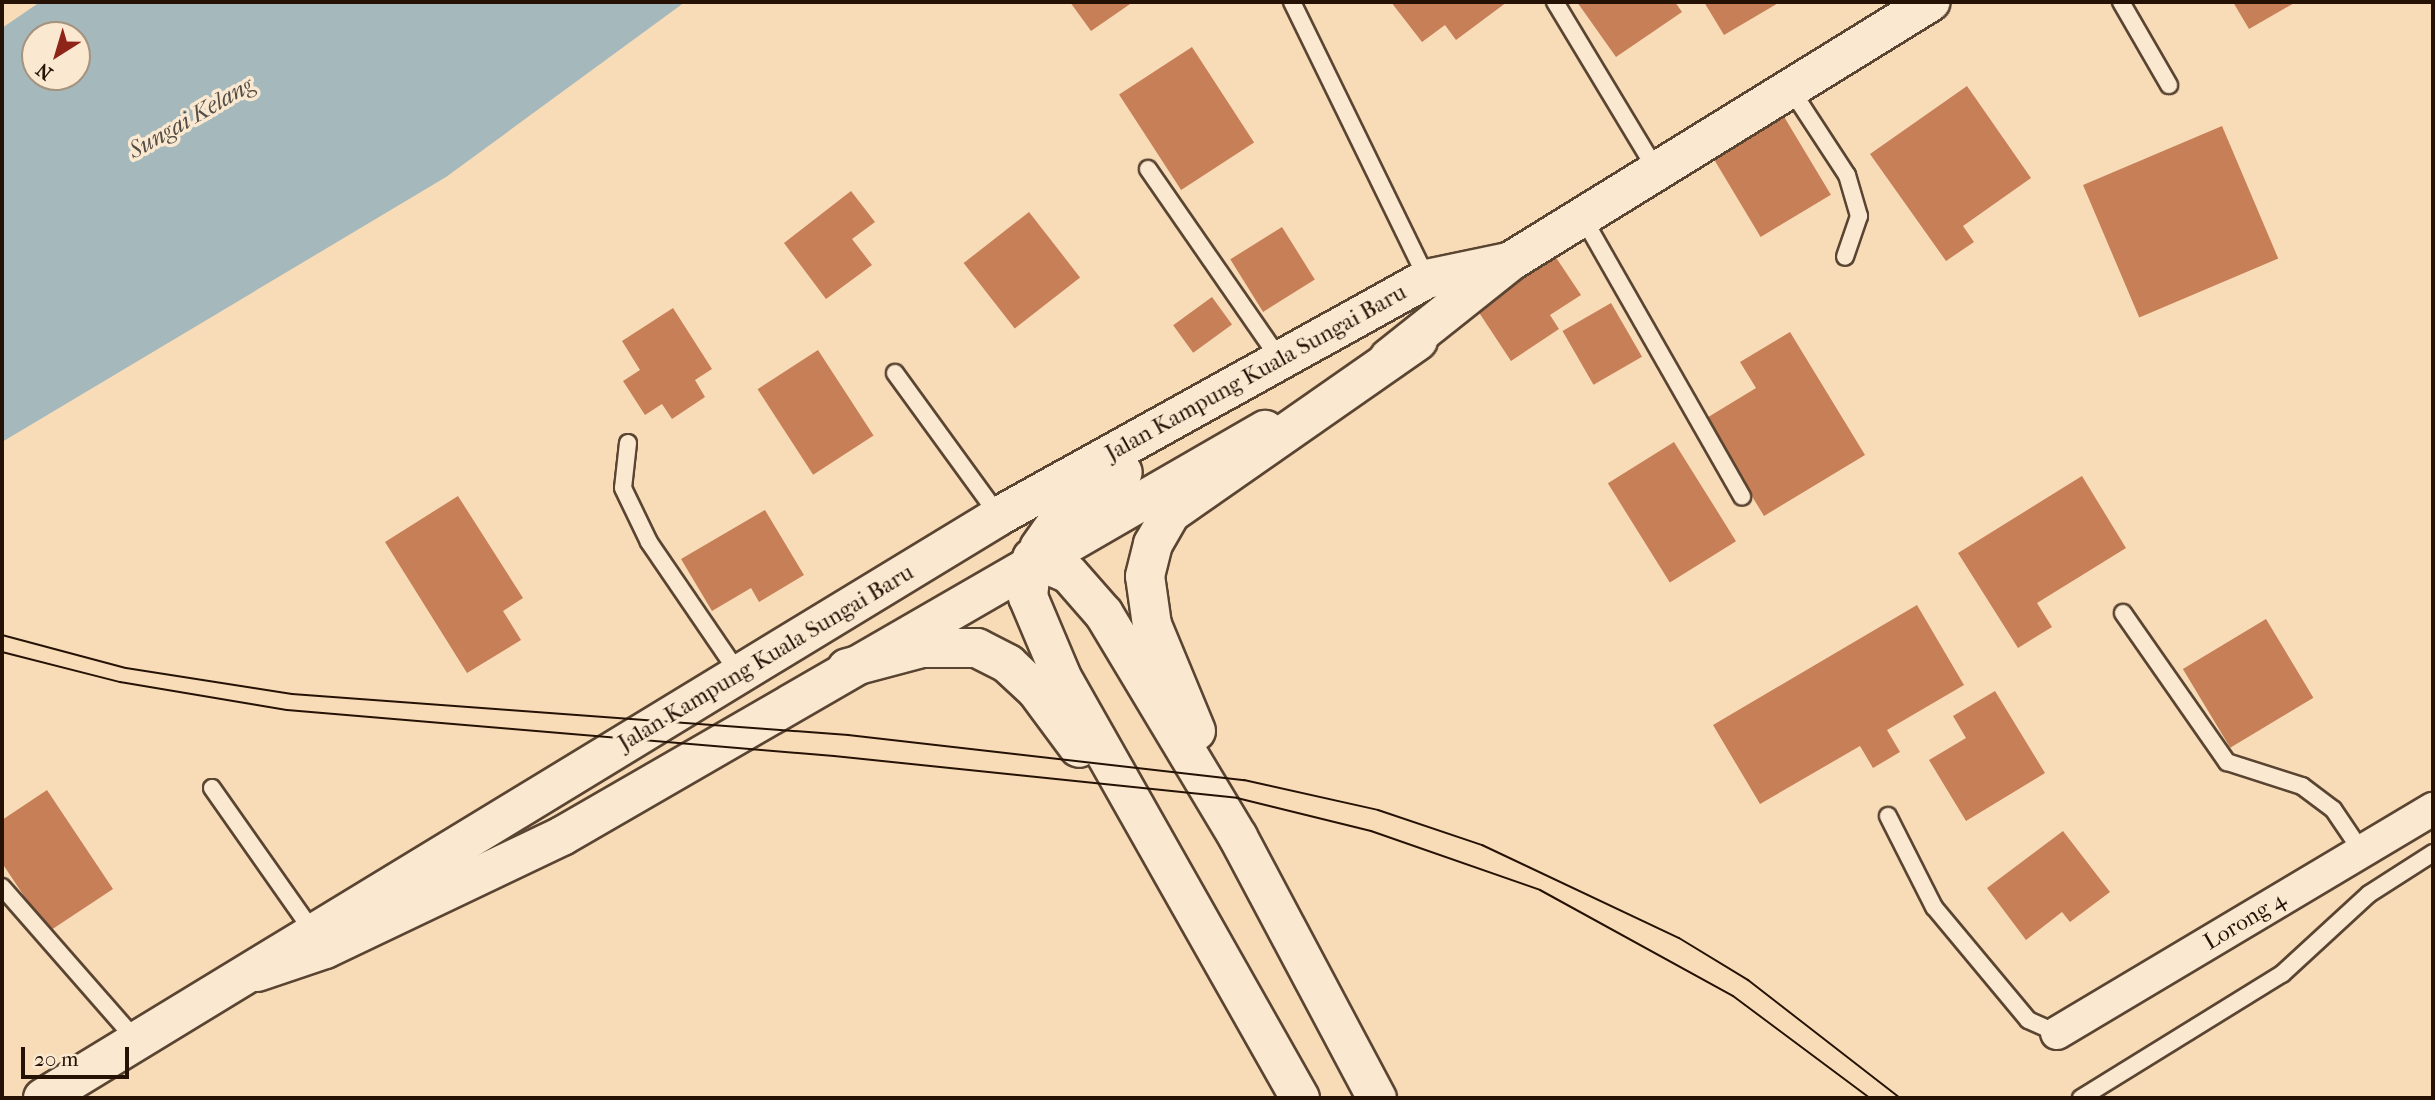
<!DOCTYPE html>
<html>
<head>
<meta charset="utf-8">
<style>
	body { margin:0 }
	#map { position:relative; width:2435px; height:1100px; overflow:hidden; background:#f8dcb7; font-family:"IM FELL French Canon",serif }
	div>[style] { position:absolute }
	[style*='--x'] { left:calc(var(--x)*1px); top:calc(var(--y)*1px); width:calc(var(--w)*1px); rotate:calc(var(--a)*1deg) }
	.water>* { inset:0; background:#a5b8bb }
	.building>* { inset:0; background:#c77f58; transform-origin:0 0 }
	.roads { filter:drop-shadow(2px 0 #5a4432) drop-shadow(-2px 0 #5a4432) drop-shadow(0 2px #5a4432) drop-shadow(0 -2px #5a4432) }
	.service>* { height:16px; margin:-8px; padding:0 8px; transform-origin:8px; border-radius:8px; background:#fae8d0 }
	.minor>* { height:32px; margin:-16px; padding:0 16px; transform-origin:16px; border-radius:16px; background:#fae8d0 }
	.tertiary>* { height:38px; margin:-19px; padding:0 19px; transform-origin:19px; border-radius:19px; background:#fae8d0 }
	.secondary>* { height:38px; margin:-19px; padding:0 19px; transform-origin:19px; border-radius:19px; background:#fae8d0 }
	.tram>* { height:2px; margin:-1px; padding:0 1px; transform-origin:1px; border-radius:1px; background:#251205 }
	span { translate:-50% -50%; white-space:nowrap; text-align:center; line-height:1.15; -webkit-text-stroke:7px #fae8d0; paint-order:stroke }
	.street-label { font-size:23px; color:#251205 }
	.water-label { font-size:24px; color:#524c45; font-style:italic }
	.frame { position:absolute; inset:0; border:4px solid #251205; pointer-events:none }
	.north { position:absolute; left:21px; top:21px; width:70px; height:70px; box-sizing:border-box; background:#fae8d0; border:2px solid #a5927f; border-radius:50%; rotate:217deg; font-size:19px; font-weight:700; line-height:28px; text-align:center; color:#251205 }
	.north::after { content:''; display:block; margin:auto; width:24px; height:32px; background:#8f2418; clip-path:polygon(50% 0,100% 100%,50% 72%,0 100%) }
	.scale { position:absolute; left:21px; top:1047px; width:108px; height:32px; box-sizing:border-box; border:4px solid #251205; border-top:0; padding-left:9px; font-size:21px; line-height:24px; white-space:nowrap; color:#251205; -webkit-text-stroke:5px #fae8d0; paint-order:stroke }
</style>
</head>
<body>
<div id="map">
	<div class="water">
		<i style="clip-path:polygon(evenodd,40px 2px,685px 2px,446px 177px,2px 442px,2px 28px,40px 2px,35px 35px,77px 35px,77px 77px,35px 77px,35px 35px)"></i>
	</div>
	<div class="building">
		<i style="clip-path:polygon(1070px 2px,1133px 2px,1091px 31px)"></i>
		<i style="clip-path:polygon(1391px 2px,1507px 2px,1456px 40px,1445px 25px,1422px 42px)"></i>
		<i style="clip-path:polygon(1577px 2px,1675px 2px,1682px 12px,1616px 57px)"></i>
		<i style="clip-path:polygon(1704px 2px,1780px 2px,1724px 35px)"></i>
		<i style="clip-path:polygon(2233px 2px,2296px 2px,2249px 29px)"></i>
		<i style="left:1192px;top:47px;width:114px;height:87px;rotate:57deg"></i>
		<i style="clip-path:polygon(1967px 86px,2031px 178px,1963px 226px,1974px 242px,1946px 261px,1870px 154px)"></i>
		<i style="left:1783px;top:115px;width:93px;height:82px;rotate:59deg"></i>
		<i style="left:2222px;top:126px;width:144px;height:151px;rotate:67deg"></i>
		<i style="clip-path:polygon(851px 191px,875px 222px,852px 239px,872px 265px,826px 299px,784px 243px)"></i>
		<i style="left:1029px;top:212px;width:83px;height:83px;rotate:52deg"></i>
		<i style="left:1282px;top:227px;width:62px;height:61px;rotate:58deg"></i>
		<i style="clip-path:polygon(1553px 253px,1581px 295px,1550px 315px,1559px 329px,1511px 361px,1474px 305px)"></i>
		<i style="left:1212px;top:297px;width:34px;height:48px;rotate:54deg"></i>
		<i style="left:1611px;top:303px;width:62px;height:56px;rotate:60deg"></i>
		<i style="clip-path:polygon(673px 308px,712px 369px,695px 380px,705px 397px,672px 419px,662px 404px,645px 415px,623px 381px,640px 370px,622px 341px)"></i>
		<i style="clip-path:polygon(1790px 332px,1865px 455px,1764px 516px,1705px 419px,1756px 388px,1740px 362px)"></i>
		<i style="left:818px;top:350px;width:102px;height:72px;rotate:57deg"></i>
		<i style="left:1674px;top:442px;width:117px;height:78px;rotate:58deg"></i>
		<i style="clip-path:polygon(2082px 476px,2126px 548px,2037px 603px,2052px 627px,2018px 648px,1958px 553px)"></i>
		<i style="clip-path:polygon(458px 496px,523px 598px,503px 611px,521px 640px,467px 673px,385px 542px)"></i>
		<i style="clip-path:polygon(765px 510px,804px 575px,759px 602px,751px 588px,712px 611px,681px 559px)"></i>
		<i style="clip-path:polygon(1917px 605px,1964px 685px,1887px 730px,1900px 752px,1873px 768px,1860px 746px,1760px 804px,1713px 725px)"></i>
		<i style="left:2266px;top:619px;width:92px;height:97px;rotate:59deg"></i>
		<i style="clip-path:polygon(1995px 691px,2045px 773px,1966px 821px,1929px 760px,1966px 738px,1953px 716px)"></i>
		<i style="clip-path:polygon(47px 790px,113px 889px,48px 932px,2px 863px,2px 820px)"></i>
		<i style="clip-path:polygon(2063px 831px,2110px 892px,2070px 922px,2062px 912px,2026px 940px,1987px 888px)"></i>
	</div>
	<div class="roads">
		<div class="service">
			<i style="--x:1292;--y:2;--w:308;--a:64"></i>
			<i style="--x:1555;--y:2;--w:197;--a:58.9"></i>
			<i style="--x:2121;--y:2;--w:96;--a:60"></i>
			<i style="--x:1790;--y:88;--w:104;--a:56.8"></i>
			<i style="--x:1847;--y:175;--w:43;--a:73.7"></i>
			<i style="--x:1859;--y:216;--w:43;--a:108.9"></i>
			<i style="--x:1148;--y:169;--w:230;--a:55.3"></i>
			<i style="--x:1582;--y:216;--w:323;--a:60.3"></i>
			<i style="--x:895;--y:373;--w:177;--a:54"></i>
			<i style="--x:628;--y:443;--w:45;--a:96.3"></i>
			<i style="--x:623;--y:488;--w:60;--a:64.3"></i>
			<i style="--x:649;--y:542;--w:160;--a:55.7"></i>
			<i style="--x:2123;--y:613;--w:182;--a:55.1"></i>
			<i style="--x:2227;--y:762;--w:79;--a:17.7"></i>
			<i style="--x:2302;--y:786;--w:39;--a:37"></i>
			<i style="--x:2333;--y:809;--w:52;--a:56"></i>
			<i style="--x:212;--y:788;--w:177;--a:54.9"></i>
			<i style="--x:1888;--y:816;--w:102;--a:63.2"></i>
			<i style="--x:1934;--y:907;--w:147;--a:50.2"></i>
			<i style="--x:2028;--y:1020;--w:32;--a:24"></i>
			<i style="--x:2;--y:887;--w:205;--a:48.8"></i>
			<i style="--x:2081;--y:1098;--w:236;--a:-31.7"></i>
			<i style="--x:2282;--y:974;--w:118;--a:-42.6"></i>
			<i style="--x:2369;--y:894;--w:76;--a:-32.6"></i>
		</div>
		<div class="minor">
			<i style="--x:2057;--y:1033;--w:438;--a:-30.8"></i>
		</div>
		<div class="tertiary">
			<i style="--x:1389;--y:358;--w:156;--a:-38.5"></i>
			<i style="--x:1511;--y:261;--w:493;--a:-31.7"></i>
			<i style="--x:1039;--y:548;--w:35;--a:-55"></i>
			<i style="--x:1059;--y:519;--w:79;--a:-36.3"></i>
			<i style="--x:257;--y:972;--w:72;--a:-18.7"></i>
			<i style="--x:325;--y:949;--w:263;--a:-25.5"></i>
			<i style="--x:562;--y:836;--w:812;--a:-30.01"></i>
			<i style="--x:43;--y:1098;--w:1119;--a:-31.33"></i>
			<i style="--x:999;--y:516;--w:489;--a:-29"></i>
			<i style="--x:1427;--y:279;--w:83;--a:-11.9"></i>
		</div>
		<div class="secondary">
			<i style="--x:847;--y:668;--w:78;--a:-14.9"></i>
			<i style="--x:922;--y:648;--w:55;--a:0"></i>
			<i style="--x:977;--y:648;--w:35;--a:27"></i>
			<i style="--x:1008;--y:664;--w:38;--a:43"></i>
			<i style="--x:1036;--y:690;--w:72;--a:53.4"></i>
			<i style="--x:1196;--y:731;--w:115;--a:-112.5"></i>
			<i style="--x:1152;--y:625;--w:49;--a:-98.1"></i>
			<i style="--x:1145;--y:576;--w:33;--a:-76"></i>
			<i style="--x:1153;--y:544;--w:36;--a:-60"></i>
			<i style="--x:1171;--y:513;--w:301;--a:-34.9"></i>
			<i style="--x:1300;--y:1098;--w:486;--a:-119.5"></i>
			<i style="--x:1061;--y:675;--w:85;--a:-112.9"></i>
			<i style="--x:1028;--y:597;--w:39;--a:-84"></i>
			<i style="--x:1032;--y:558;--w:40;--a:23.4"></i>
			<i style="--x:1069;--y:574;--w:53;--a:48.8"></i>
			<i style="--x:1104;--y:614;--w:260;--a:59"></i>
			<i style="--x:1238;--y:837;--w:296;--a:62"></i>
		</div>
	</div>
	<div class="tram">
		<i style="--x:2;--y:635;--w:128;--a:14.9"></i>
		<i style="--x:126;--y:668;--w:168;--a:8.9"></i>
		<i style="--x:292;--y:694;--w:558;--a:4.22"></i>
		<i style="--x:848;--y:735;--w:399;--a:6.5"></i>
		<i style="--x:1244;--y:780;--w:137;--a:12.6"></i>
		<i style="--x:1378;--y:810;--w:110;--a:18.6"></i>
		<i style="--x:1482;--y:845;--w:218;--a:25.3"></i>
		<i style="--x:1679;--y:938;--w:81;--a:31.3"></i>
		<i style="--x:1748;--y:980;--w:192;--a:37.8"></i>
		<i style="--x:2;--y:652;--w:122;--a:14.3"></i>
		<i style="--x:120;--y:682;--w:169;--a:9.5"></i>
		<i style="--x:287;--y:710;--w:549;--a:4.81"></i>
		<i style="--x:834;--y:756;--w:405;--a:5.9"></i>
		<i style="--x:1237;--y:798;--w:138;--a:13.8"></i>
		<i style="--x:1371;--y:831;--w:179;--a:19.2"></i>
		<i style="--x:1540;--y:890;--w:220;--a:28.8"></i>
		<i style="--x:1733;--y:996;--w:171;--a:36.7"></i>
	</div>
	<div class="street-label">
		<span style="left:1256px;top:373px;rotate:-29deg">Jalan Kampung Kuala Sungai Baru</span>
		<span style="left:766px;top:658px;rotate:-31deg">Jalan Kampung Kuala Sungai Baru</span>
		<span style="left:2245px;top:921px;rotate:-31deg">Lorong 4</span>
	</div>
	<div class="water-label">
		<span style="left:191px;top:118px;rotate:-30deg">Sungai Kelang</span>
	</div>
	<div class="frame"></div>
	<div class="north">N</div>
	<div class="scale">20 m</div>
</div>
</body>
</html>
